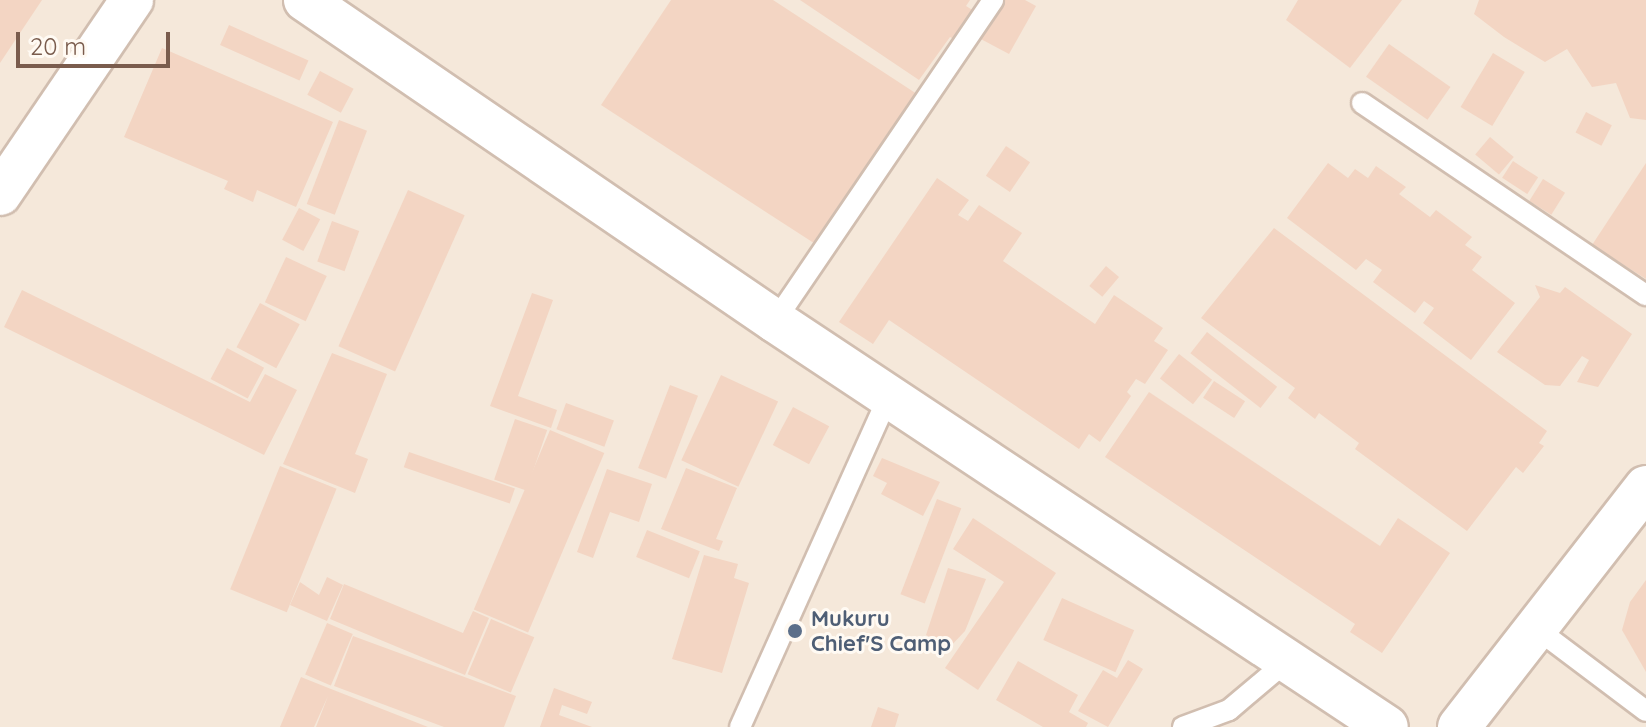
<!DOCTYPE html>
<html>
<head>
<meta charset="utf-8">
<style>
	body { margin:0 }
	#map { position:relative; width:1646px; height:727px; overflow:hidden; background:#fdf6ec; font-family:Quicksand,sans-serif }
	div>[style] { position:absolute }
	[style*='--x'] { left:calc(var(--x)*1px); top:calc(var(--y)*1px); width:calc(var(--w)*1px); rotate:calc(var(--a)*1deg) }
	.residential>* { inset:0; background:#f5e8da; transform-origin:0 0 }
	.building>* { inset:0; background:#f3d5c3; transform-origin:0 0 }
	.roads { filter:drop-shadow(2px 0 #d1beb0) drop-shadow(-2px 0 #d1beb0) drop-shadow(0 2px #d1beb0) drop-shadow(0 -2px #d1beb0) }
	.lane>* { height:20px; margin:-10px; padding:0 10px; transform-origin:10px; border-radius:10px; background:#fff }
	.street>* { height:42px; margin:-21px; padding:0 21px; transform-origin:21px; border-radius:21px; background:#fff }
	.dots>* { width:22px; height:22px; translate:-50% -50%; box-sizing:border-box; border:4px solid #fffaf3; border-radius:50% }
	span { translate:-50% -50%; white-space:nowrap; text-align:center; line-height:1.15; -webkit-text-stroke:6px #fffaf3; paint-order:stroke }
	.service-label { font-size:22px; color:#4e5e75; font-weight:700 }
	.left { translate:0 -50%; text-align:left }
	.scale { position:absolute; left:16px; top:32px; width:154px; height:36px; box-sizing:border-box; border:4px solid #7a5c4d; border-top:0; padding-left:10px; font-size:24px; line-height:28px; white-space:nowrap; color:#7a5c4d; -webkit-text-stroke:6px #fffaf3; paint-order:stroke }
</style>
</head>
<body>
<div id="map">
	<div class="residential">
		<i style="left:0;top:0;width:1646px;height:727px"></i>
	</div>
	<div class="building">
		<i style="clip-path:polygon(0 0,42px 0,0 63px)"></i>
		<i style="clip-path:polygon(671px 0,773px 0,920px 96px,820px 247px,601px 105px)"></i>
		<i style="clip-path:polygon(800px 0,970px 0,966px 6px,979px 14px,959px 42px,950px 37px,919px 80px)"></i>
		<i style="clip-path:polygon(998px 0,1025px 0,1036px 6px,1009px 54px,977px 37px)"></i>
		<i style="clip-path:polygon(1298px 0,1402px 0,1350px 68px,1286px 20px)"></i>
		<i style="clip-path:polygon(1479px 0,1646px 0,1646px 120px,1630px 118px,1616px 83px,1592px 87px,1567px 49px,1545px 62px,1504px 37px,1474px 14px)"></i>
		<i style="left:229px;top:25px;width:87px;height:22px;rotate:24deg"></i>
		<i style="left:1389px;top:44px;width:75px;height:40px;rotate:35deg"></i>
		<i style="clip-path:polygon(162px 48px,333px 122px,296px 207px,257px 190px,253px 202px,224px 189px,228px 181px,124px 137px)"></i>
		<i style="left:1493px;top:53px;width:37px;height:63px;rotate:31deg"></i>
		<i style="left:320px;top:71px;width:38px;height:27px;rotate:28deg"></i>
		<i style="left:1586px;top:112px;width:29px;height:23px;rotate:27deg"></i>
		<i style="left:339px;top:120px;width:30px;height:90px;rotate:21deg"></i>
		<i style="left:1490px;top:137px;width:31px;height:23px;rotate:40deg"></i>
		<i style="left:1006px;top:146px;width:29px;height:36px;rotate:34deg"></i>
		<i style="left:1513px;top:161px;width:30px;height:20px;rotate:33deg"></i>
		<i style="clip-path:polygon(1328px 163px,1348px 178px,1355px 169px,1368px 178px,1376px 166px,1406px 187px,1399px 194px,1430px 217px,1436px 210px,1472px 237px,1465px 245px,1482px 257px,1472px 270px,1515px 303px,1471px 360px,1423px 323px,1434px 308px,1424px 301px,1415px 313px,1373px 282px,1382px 270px,1366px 259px,1356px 270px,1287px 218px)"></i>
		<i style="clip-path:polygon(1646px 163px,1646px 279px,1592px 245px)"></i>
		<i style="clip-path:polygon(937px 178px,969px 200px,958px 215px,968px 221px,979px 205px,1022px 233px,1003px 261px,1095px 324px,1114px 295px,1163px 328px,1154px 341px,1168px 350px,1145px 384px,1136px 379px,1127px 392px,1131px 396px,1100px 442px,1089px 434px,1079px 449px,889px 320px,873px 344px,839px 322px)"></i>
		<i style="left:1543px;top:179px;width:26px;height:26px;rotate:32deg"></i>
		<i style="left:408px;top:190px;width:62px;height:171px;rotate:24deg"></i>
		<i style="left:299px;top:208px;width:24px;height:36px;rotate:28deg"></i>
		<i style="left:332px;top:221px;width:29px;height:43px;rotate:20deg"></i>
		<i style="clip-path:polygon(1274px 228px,1547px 431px,1539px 443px,1544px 446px,1523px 473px,1516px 467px,1467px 531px,1355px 449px,1359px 443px,1319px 413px,1315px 419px,1288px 398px,1295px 388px,1201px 318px)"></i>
		<i style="left:286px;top:257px;width:45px;height:50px;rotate:25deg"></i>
		<i style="left:1106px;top:266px;width:17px;height:26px;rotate:40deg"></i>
		<i style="clip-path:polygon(1535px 285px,1560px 293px,1565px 287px,1632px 334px,1598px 387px,1577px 382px,1589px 360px,1582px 356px,1560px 386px,1545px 385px,1497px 352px,1540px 297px)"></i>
		<i style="clip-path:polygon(22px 290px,250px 402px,265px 374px,297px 390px,264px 455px,4px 327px)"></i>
		<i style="clip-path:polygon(532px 293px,553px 300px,518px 396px,557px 410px,551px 428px,490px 406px)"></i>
		<i style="left:260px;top:303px;width:45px;height:50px;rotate:28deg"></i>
		<i style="left:1207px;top:332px;width:89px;height:27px;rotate:38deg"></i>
		<i style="left:227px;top:348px;width:42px;height:35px;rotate:28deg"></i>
		<i style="clip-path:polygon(332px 353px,387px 374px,355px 454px,368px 459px,355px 493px,283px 464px)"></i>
		<i style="left:1179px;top:354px;width:42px;height:31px;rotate:38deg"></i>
		<i style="left:721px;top:375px;width:63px;height:94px;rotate:25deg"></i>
		<i style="left:1214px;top:381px;width:37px;height:20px;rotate:33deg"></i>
		<i style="left:670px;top:385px;width:30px;height:89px;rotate:21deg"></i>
		<i style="clip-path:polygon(1149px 392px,1380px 546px,1398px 518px,1450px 553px,1382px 653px,1350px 632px,1355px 624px,1105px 457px)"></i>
		<i style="left:566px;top:403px;width:51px;height:28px;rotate:20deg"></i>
		<i style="left:793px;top:407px;width:41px;height:43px;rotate:28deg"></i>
		<i style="left:515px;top:419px;width:34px;height:64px;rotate:19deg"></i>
		<i style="left:550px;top:430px;width:59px;height:195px;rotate:23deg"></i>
		<i style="left:409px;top:452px;width:112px;height:16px;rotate:19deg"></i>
		<i style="clip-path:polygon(882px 458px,940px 482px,923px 516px,881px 494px,887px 483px,873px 476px)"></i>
		<i style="left:280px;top:466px;width:61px;height:133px;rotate:22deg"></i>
		<i style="clip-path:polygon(686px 468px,737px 488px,716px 539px,723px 541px,719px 551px,661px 529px)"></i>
		<i style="clip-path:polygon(607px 469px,652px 484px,639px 522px,610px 512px,593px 558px,577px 552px)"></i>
		<i style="left:937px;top:499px;width:26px;height:102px;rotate:21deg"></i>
		<i style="clip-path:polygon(973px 518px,1056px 573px,978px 690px,945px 668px,1004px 582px,953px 549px)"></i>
		<i style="left:647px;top:530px;width:57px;height:29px;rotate:22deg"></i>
		<i style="clip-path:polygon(704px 555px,738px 564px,734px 578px,749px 583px,722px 673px,672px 659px)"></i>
		<i style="clip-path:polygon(948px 568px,986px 579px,965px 631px,949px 648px,926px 635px)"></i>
		<i style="clip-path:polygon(327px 577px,343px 585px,327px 621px,290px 605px,300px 582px,319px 595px)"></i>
		<i style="clip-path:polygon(1646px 580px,1646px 672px,1622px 630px,1630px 602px)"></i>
		<i style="clip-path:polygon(344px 584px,463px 633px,473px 611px,489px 618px,465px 675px,330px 619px)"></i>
		<i style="left:1062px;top:598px;width:79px;height:46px;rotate:24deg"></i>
		<i style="left:491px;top:619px;width:47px;height:60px;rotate:23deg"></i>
		<i style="left:327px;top:623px;width:28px;height:56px;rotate:23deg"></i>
		<i style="clip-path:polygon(353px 636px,516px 696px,504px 727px,444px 727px,334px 686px)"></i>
		<i style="clip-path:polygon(1128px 660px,1143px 669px,1108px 727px,1078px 711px,1103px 670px,1117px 678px)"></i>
		<i style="clip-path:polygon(1018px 661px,1078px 695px,1069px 712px,1088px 723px,1086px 727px,1043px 727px,996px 700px)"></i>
		<i style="clip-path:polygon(301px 677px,331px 689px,428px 727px,316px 727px,328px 696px,314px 727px,280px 727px)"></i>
		<i style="clip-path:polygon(554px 688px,592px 702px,587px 714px,562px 705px,559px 715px,592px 727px,540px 727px)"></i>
		<i style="clip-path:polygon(878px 707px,899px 714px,895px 727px,871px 727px)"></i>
	</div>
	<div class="roads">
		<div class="lane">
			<i style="--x:1362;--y:103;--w:343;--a:34.1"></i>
			<i style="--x:775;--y:321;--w:388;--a:-55.8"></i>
			<i style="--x:1533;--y:626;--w:141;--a:37"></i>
			<i style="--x:740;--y:727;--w:362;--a:-65.8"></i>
			<i style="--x:1183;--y:727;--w:49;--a:-20.3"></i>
			<i style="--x:1229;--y:710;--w:76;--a:-40.2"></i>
		</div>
		<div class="street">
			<i style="--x:305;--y:0;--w:569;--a:34.33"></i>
			<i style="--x:775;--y:321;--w:734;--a:33.56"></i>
			<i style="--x:0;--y:194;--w:235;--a:-55.8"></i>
			<i style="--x:1459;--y:727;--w:304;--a:-52.1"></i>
		</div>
	</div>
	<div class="dots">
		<i style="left:795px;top:631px;background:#5c6f8a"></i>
	</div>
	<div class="service-label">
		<span class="left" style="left:811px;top:631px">Mukuru<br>Chief'S Camp</span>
	</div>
	<div class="scale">20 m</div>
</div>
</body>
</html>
